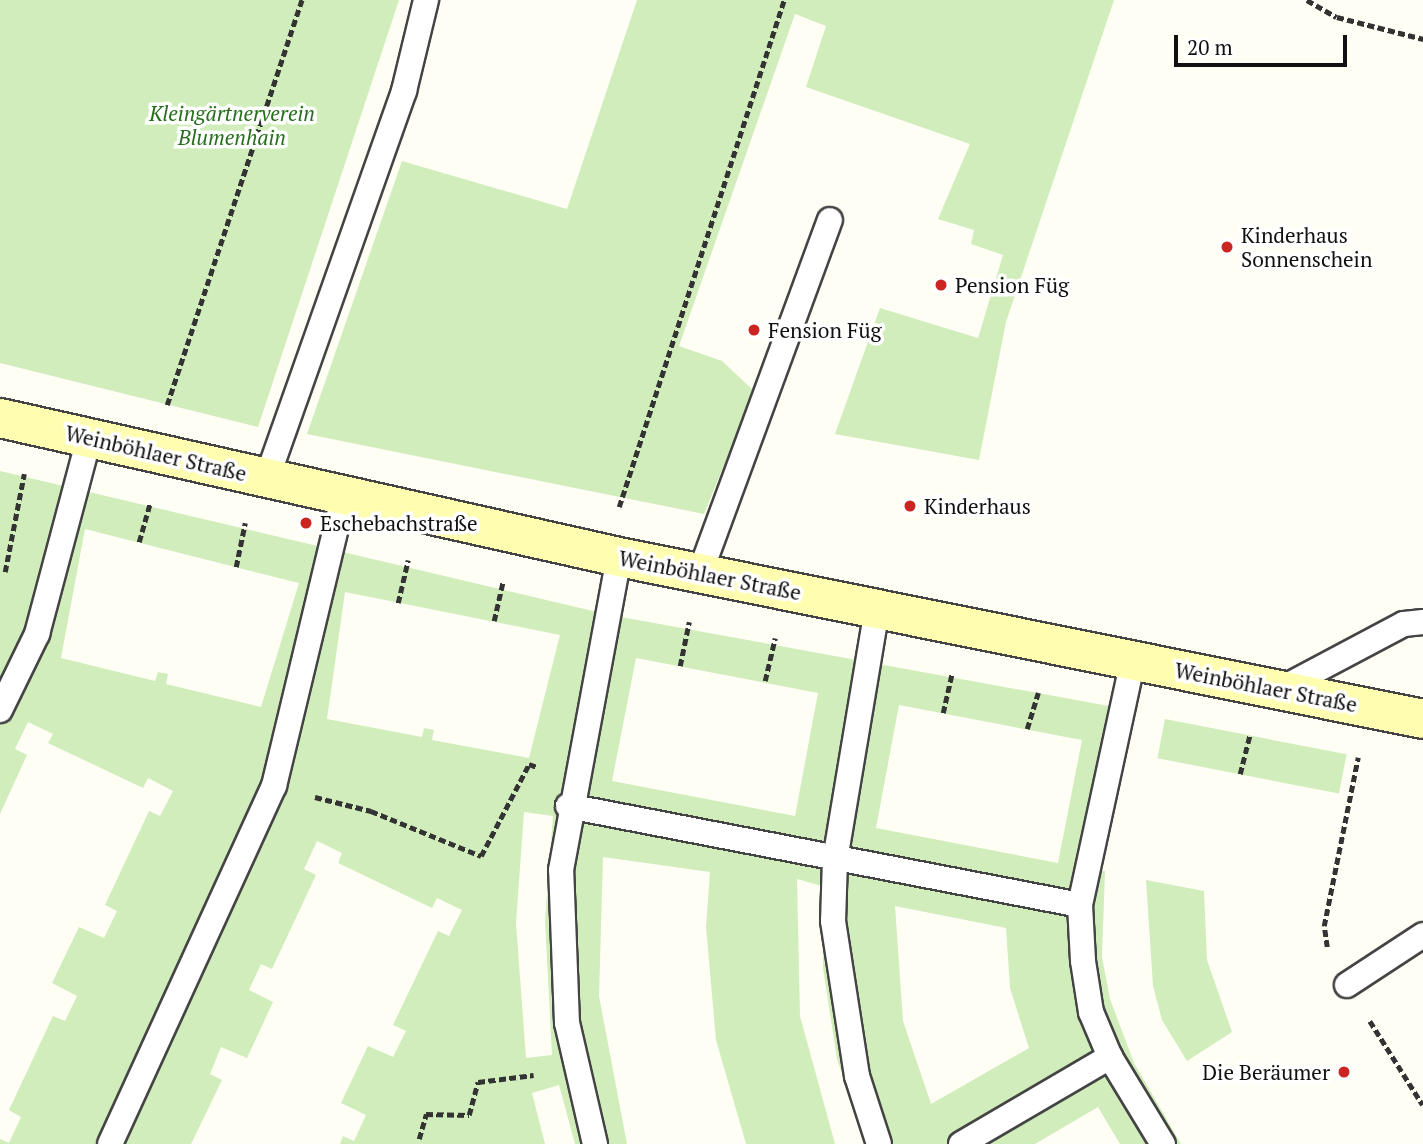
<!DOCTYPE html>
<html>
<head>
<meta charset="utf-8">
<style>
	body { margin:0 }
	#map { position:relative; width:1423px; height:1144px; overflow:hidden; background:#fffef5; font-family:"PT Serif",serif }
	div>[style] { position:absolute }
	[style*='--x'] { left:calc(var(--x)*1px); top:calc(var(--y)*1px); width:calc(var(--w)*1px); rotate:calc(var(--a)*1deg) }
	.green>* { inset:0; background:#d1edbb; transform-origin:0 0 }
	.path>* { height:4.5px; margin-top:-2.25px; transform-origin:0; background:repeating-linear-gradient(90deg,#333 0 7px,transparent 0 10.5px) }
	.roads { filter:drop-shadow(2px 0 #444) drop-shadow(-2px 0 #444) drop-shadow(0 2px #444) drop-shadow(0 -2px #444) }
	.lane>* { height:24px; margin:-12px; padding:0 12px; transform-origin:12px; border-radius:12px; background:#fff }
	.secondary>* { height:38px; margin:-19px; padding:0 19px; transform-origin:19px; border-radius:19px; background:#fffdb0 }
	.dots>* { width:19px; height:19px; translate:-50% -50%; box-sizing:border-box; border:4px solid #fff; border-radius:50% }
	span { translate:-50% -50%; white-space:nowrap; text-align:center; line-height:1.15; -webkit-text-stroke:7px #fff; paint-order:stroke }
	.park-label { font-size:21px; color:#266e1c; font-style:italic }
	.poi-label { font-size:21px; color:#111 }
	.left { translate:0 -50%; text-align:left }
	.right { translate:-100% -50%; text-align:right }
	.street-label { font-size:21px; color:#111 }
	.scale { position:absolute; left:1174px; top:35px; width:173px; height:32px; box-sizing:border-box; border:4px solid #111; border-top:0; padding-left:9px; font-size:21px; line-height:24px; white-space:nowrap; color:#111; -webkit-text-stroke:5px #fff; paint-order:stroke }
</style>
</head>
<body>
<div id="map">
	<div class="green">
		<i style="clip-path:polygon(0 0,399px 0,258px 427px,0 363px)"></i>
		<i style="clip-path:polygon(637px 0,1114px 0,1006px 322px,979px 460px,835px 434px,880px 308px,978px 338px,1003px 255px,971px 244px,974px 230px,938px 219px,970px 144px,806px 87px,826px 26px,795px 14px,679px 346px,722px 361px,754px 391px,704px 514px,307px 434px,402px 161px,567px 209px)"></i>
		<i style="clip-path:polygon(evenodd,0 471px,610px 615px,1109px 706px,1076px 866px,1105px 871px,1102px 957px,1110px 999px,1134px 1063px,1181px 1144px,1120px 1144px,1098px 1107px,1035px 1144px,866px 1144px,837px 1059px,823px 968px,822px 886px,797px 879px,800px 1016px,835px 1144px,746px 1144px,716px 1040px,706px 927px,710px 872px,603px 857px,599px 996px,627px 1144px,575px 1144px,559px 1085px,532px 1093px,545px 1144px,340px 1144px,343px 1136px,354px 1141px,366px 1115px,341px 1103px,368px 1046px,393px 1057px,406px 1031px,393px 1025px,438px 931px,449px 936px,462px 910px,437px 898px,432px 908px,338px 863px,342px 853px,317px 841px,304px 869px,316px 875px,272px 969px,261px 964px,249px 990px,273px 1002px,247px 1058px,221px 1047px,210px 1074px,222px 1080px,191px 1144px,0 1144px,0 1139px,9px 1143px,21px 1117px,9px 1110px,53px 1016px,65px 1021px,77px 996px,52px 983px,79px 927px,104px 938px,117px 911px,105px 905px,149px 811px,160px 816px,173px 791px,148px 778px,143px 788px,48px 743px,53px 734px,28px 722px,15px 749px,27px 755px,0 814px,0 471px,85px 529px,299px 583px,261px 707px,166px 684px,168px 674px,158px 672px,155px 681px,61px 658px,85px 529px,0 471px,345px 592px,560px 635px,529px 758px,432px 740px,434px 730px,424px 728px,422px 737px,327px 719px,345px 592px,0 471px,636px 658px,818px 693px,795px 816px,612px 781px,636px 658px,0 471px,899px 705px,1082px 740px,1058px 863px,876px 828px,899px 705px,0 471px,524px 812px,553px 816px,545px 921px,552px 1055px,526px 1058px,516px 923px,524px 812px,0 471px,895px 906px,1006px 928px,1010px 988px,1029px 1048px,931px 1104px,903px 1021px,895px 906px)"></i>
		<i style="left:1165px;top:719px;width:185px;height:40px;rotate:11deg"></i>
		<i style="clip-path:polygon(1146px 880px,1204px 891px,1207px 960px,1232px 1032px,1187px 1061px,1162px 1020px,1153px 986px)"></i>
	</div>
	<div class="path">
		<i style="--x:1307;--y:0;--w:34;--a:30"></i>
		<i style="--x:1337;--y:17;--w:89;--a:14.3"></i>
		<i style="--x:167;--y:405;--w:427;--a:-71.6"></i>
		<i style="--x:619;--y:507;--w:533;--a:-71.97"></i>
		<i style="--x:139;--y:542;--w:41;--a:-74.2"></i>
		<i style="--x:236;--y:567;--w:45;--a:-78.4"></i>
		<i style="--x:5;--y:572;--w:100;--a:-79"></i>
		<i style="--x:398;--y:603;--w:44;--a:-76.9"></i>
		<i style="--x:494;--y:621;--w:41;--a:-77.3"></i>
		<i style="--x:680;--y:666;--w:45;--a:-78.4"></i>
		<i style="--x:765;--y:681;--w:44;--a:-76.9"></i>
		<i style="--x:943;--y:713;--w:41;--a:-77.3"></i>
		<i style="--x:1027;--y:729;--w:38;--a:-73"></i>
		<i style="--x:1240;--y:774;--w:41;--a:-76"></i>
		<i style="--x:315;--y:797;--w:58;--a:14"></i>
		<i style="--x:371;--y:811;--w:119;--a:22.2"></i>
		<i style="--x:481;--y:856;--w:104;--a:-62.4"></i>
		<i style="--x:529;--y:764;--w:9;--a:21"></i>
		<i style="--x:1327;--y:947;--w:21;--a:-98"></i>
		<i style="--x:1324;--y:926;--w:172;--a:-78.6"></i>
		<i style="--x:1370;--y:1021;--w:99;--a:57.8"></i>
		<i style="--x:419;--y:1139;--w:26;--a:-74"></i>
		<i style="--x:426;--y:1114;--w:43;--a:1.3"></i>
		<i style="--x:469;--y:1115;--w:34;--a:-75"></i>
		<i style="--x:478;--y:1082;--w:56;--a:-7.1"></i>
	</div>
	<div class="roads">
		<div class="lane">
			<i style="--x:267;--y:478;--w:411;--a:-70.5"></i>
			<i style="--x:404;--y:91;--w:94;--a:-76.4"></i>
			<i style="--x:700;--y:573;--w:376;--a:-69.8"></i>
			<i style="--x:877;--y:609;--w:254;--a:99.5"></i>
			<i style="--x:835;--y:859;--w:62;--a:91.8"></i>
			<i style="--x:833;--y:921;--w:157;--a:81.2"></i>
			<i style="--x:857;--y:1076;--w:71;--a:72.1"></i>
			<i style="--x:1133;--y:660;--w:251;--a:102.2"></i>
			<i style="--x:1080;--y:905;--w:56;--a:86.9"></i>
			<i style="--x:1083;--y:961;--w:52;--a:81.1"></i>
			<i style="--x:1091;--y:1012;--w:49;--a:67.1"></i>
			<i style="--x:1110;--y:1057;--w:102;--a:58.7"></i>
			<i style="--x:1281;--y:689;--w:139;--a:-27.9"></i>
			<i style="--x:1404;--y:624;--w:19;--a:-6"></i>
			<i style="--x:0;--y:710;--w:85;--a:-64"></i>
			<i style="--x:37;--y:634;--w:203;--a:-75.1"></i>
			<i style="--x:568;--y:806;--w:521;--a:10.94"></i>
			<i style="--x:1347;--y:985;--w:91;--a:-33.3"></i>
			<i style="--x:110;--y:1144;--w:394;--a:-65.4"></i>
			<i style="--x:274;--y:786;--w:299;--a:-76.5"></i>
			<i style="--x:595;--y:1144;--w:124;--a:-103"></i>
			<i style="--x:567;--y:1023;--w:153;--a:-92.2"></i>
			<i style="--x:561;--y:870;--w:318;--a:-79.5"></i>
			<i style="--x:961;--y:1144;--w:173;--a:-30.3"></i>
		</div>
		<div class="secondary">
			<i style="--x:0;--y:418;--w:634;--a:12.66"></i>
			<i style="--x:619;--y:557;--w:820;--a:11.39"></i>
		</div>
	</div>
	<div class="dots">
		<i style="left:1227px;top:247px;background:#ca2520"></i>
		<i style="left:941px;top:285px;background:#ca2520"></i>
		<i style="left:754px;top:330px;background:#ca2520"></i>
		<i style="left:910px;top:506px;background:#ca2520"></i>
		<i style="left:306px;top:523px;background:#ca2520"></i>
		<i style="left:1344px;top:1072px;background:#ca2520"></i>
	</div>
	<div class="park-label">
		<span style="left:232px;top:125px">Kleingärtnerverein<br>Blumenhain</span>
	</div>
	<div class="poi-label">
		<span class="left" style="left:1241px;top:247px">Kinderhaus<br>Sonnenschein</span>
		<span class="left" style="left:955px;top:285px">Pension Füg</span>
		<span class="left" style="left:768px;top:330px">Fension Füg</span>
		<span class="left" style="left:924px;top:506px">Kinderhaus</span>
		<span class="left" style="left:320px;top:523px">Eschebachstraße</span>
		<span class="right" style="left:1330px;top:1072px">Die Beräumer</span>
	</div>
	<div class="street-label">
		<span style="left:156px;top:453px;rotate:13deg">Weinböhlaer Straße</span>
		<span style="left:710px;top:575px;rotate:11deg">Weinböhlaer Straße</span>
		<span style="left:1266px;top:687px;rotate:11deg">Weinböhlaer Straße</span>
	</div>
	<div class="scale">20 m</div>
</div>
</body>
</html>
